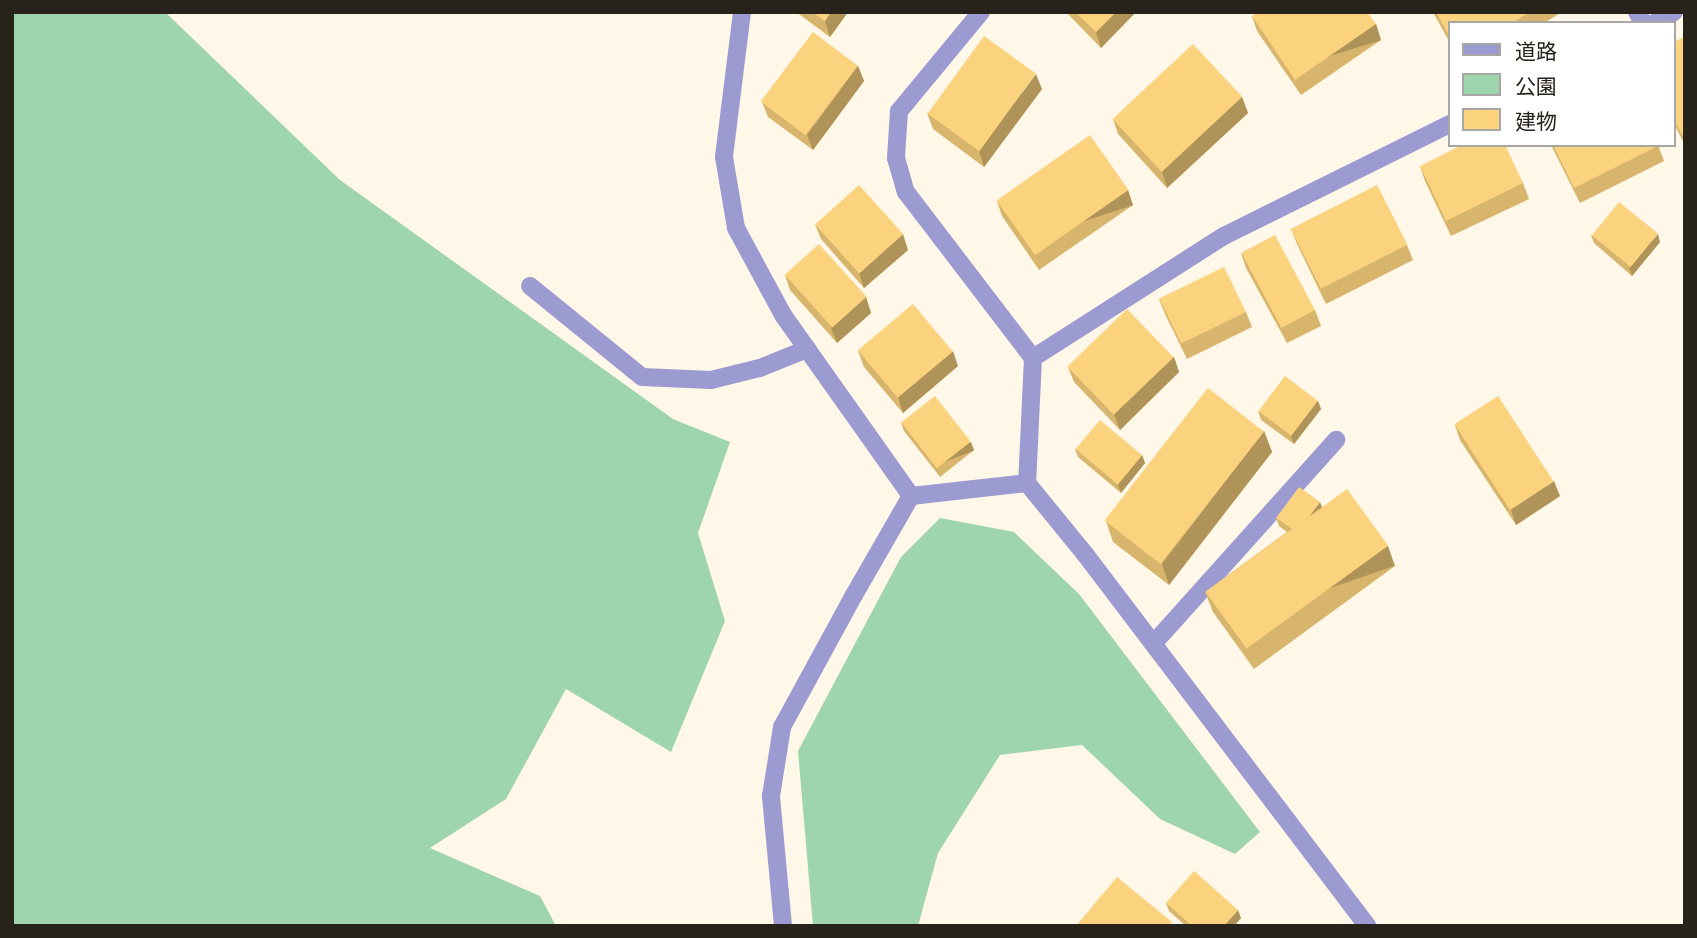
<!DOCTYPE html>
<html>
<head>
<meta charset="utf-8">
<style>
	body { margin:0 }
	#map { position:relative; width:1697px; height:938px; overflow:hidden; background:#fff7e8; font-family:Lato,"Noto Sans JP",sans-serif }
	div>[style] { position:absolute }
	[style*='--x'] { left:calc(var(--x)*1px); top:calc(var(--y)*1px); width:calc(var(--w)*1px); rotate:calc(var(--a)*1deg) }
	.green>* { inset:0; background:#9fd5ac }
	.minor>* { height:18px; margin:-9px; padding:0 9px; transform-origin:9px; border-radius:9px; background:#9c9bd1 }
	.wall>* { inset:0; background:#d8b56c }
	.shaded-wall>* { inset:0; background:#b09358; transform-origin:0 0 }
	.building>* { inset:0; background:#fbd27d; transform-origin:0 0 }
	span { translate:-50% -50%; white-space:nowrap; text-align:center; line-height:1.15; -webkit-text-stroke:6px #fff; paint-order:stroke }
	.frame { position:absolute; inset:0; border:14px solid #28231a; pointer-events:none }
	.legend { position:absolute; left:1448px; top:21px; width:228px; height:126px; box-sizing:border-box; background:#fff; border:2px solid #a9a7a3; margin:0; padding:9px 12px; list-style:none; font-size:21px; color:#28231a }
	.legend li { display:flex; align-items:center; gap:14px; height:35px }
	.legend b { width:35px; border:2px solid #a9a7a3 }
</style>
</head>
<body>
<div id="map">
	<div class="green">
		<i style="clip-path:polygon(12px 12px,165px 12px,340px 180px,673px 419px,730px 442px,698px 533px,725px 621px,671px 752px,566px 689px,506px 799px,430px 848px,540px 896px,556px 926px,12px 926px)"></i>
		<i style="clip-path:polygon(940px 518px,1014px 532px,1079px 594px,1260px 832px,1235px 854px,1160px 819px,1082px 745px,1000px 755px,938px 853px,918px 926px,813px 926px,798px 751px,901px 557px)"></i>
	</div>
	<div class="minor">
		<i style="--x:742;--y:12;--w:146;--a:97.1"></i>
		<i style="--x:724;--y:157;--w:72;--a:80.4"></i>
		<i style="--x:736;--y:228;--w:99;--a:61.6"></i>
		<i style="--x:783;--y:315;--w:222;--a:54.7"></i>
		<i style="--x:981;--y:12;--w:129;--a:129.6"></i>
		<i style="--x:899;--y:111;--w:47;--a:93.7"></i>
		<i style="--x:896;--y:158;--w:35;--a:74"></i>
		<i style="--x:906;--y:192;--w:209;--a:52.6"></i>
		<i style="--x:1033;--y:358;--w:125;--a:92.7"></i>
		<i style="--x:1027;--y:483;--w:92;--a:50.8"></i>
		<i style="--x:1085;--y:554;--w:467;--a:52.8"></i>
		<i style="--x:1637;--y:12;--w:13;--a:61"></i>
		<i style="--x:1654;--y:23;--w:23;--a:-29"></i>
		<i style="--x:530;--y:286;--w:144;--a:39.1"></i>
		<i style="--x:642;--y:377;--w:69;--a:2.5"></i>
		<i style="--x:711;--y:380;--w:50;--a:-13.8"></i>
		<i style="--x:760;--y:368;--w:51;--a:-22"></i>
		<i style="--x:1033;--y:358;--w:227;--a:-32.6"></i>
		<i style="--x:1224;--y:236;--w:252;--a:-26.4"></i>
		<i style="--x:1154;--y:643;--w:273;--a:-48.1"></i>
		<i style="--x:783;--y:926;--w:131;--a:-95.3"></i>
		<i style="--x:771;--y:796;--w:70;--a:-80.9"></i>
		<i style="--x:782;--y:727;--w:150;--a:-61.4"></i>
		<i style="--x:854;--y:595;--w:114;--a:-60.1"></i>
		<i style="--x:911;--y:496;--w:117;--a:-6.4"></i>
	</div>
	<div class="wall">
		<i style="clip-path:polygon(796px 12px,848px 12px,830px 37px)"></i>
		<i style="clip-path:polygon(1066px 12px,1136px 12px,1101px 48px)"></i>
		<i style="clip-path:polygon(1433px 12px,1562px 12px,1544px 23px,1450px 23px,1450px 43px)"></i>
		<i style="clip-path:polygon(1252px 16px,1376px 24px,1381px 40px,1301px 95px,1257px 31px)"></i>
		<i style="clip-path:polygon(1685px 37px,1685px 145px,1674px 124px,1674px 42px)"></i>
		<i style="clip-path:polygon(858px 66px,864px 81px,813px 150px,768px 117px,762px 102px)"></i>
		<i style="clip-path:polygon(1042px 89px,984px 167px,933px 129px,927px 113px)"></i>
		<i style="clip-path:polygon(1242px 97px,1248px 113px,1167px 188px,1118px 134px,1113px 119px)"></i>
		<i style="clip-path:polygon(1551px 145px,1658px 145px,1664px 161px,1580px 203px)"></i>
		<i style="clip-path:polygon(1420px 166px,1523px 183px,1529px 199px,1451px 236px,1425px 181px)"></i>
		<i style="clip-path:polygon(1128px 190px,1133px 205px,1039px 270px,1002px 216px,997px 201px)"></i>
		<i style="clip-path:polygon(815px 224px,908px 250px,864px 288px,821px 239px)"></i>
		<i style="clip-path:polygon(1291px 229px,1407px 245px,1413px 260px,1326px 304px,1297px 244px)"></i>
		<i style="clip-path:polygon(1591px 235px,1660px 242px,1632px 276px,1594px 243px)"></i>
		<i style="clip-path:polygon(1241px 253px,1315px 310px,1321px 326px,1287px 343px,1246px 268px)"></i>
		<i style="clip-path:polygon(785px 275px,866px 297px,871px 313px,837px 343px,790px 290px)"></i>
		<i style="clip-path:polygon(1159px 299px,1246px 312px,1252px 327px,1187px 359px,1165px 314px)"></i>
		<i style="clip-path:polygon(858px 351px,958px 366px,903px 413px,864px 367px)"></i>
		<i style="clip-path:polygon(1174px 357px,1179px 372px,1120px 430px,1074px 382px,1068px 367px)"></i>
		<i style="clip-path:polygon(1318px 401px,1321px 409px,1294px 444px,1261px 420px,1258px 411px)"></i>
		<i style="clip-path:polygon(901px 423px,974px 450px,940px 477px,904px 431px)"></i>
		<i style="clip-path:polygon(1455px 425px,1560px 496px,1516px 525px,1460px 440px)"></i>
		<i style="clip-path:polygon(1264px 431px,1272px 452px,1169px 585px,1113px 542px,1106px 521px)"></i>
		<i style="clip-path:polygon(1075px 449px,1142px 455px,1145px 463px,1121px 493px,1078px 457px)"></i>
		<i style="clip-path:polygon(1322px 507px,1395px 566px,1254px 669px,1213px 612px,1205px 592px,1287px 532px,1279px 526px,1276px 518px)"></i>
		<i style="clip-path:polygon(1166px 903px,1241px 918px,1234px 926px,1186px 926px,1169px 911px)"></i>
	</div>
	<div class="shaded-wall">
		<i style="clip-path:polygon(831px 12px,848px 12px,830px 37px,825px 21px)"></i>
		<i style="clip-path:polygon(1116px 12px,1136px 12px,1101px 48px,1096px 32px)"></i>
		<i style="left:1376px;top:24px;width:17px;height:98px;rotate:73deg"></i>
		<i style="clip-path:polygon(858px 66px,864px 81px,813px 150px,807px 135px)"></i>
		<i style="clip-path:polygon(1036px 74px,1042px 89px,984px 167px,979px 151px)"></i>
		<i style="clip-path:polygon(1242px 97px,1248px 113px,1167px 188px,1162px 172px)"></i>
		<i style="left:1128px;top:190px;width:16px;height:114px;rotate:72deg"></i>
		<i style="clip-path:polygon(903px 234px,908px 250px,864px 288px,859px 273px)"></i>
		<i style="clip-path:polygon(1658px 234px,1660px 242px,1632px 276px,1629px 268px)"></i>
		<i style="clip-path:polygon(866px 297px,871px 313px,837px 343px,831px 328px)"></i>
		<i style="clip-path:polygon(953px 351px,958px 366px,903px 413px,898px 397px)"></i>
		<i style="clip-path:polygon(1174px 357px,1179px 372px,1120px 430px,1114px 414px)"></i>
		<i style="clip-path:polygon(1318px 401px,1321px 409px,1294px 444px,1291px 436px)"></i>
		<i style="clip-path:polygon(1264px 431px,1272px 452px,1169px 585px,1162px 564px)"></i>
		<i style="left:971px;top:442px;width:9px;height:43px;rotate:69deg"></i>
		<i style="clip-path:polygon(1142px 455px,1145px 463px,1121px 493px,1118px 485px)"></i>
		<i style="clip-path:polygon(1554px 481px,1560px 496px,1516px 525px,1511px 510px)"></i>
		<i style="clip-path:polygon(1320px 502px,1323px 510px,1297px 533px)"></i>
		<i style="left:1388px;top:546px;width:21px;height:175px;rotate:71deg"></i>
		<i style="clip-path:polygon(1238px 910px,1241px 918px,1234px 926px,1224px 926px)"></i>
	</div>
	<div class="building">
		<i style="clip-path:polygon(812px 12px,831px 12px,825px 21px)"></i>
		<i style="clip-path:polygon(1075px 12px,1116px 12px,1096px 32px)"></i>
		<i style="clip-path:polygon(1257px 12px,1367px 12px,1376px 24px,1295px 80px,1252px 16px)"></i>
		<i style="clip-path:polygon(1436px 12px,1530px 12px,1512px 23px,1450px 23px,1450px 37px)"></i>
		<i style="left:813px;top:32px;width:56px;height:87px;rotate:37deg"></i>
		<i style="left:984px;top:36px;width:64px;height:96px;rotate:36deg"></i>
		<i style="clip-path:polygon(1685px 37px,1685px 140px,1674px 120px,1674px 42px)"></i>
		<i style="left:1193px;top:44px;width:72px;height:110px;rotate:47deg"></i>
		<i style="left:1090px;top:135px;width:67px;height:114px;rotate:55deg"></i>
		<i style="clip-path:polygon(1462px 145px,1505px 145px,1523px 183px,1446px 221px,1420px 166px)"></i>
		<i style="clip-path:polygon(1553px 145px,1658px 145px,1658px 146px,1574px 188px)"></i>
		<i style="left:859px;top:185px;width:66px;height:59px;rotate:48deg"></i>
		<i style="left:1377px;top:185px;width:67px;height:97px;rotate:63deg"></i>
		<i style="left:1619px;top:202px;width:50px;height:43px;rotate:39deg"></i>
		<i style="left:1275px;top:235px;width:85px;height:38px;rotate:62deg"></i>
		<i style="left:819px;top:244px;width:71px;height:46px;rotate:48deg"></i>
		<i style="left:1224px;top:267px;width:50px;height:72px;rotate:64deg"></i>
		<i style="left:913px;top:304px;width:62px;height:72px;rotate:50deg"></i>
		<i style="left:1127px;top:309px;width:67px;height:83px;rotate:46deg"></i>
		<i style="left:1285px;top:376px;width:41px;height:44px;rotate:37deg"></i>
		<i style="left:1208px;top:388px;width:71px;height:168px;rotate:38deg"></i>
		<i style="left:935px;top:396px;width:58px;height:43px;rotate:52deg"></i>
		<i style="left:1498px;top:396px;width:102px;height:52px;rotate:57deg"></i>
		<i style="left:1100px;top:420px;width:55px;height:38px;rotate:40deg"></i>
		<i style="clip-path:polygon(1299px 487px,1320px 502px,1309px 517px,1292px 529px,1276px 518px)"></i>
		<i style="left:1347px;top:489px;width:70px;height:175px;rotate:54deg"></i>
		<i style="clip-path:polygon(1194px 871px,1238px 910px,1224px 926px,1192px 926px,1166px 903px)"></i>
		<i style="clip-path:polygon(1117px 877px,1172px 922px,1169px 926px,1076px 926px)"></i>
	</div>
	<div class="frame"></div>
	<ul class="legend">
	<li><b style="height:9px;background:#9c9bd1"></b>道路</li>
	<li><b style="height:19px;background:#9fd5ac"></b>公園</li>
	<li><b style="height:19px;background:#fbd27d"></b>建物</li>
	</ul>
</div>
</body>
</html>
